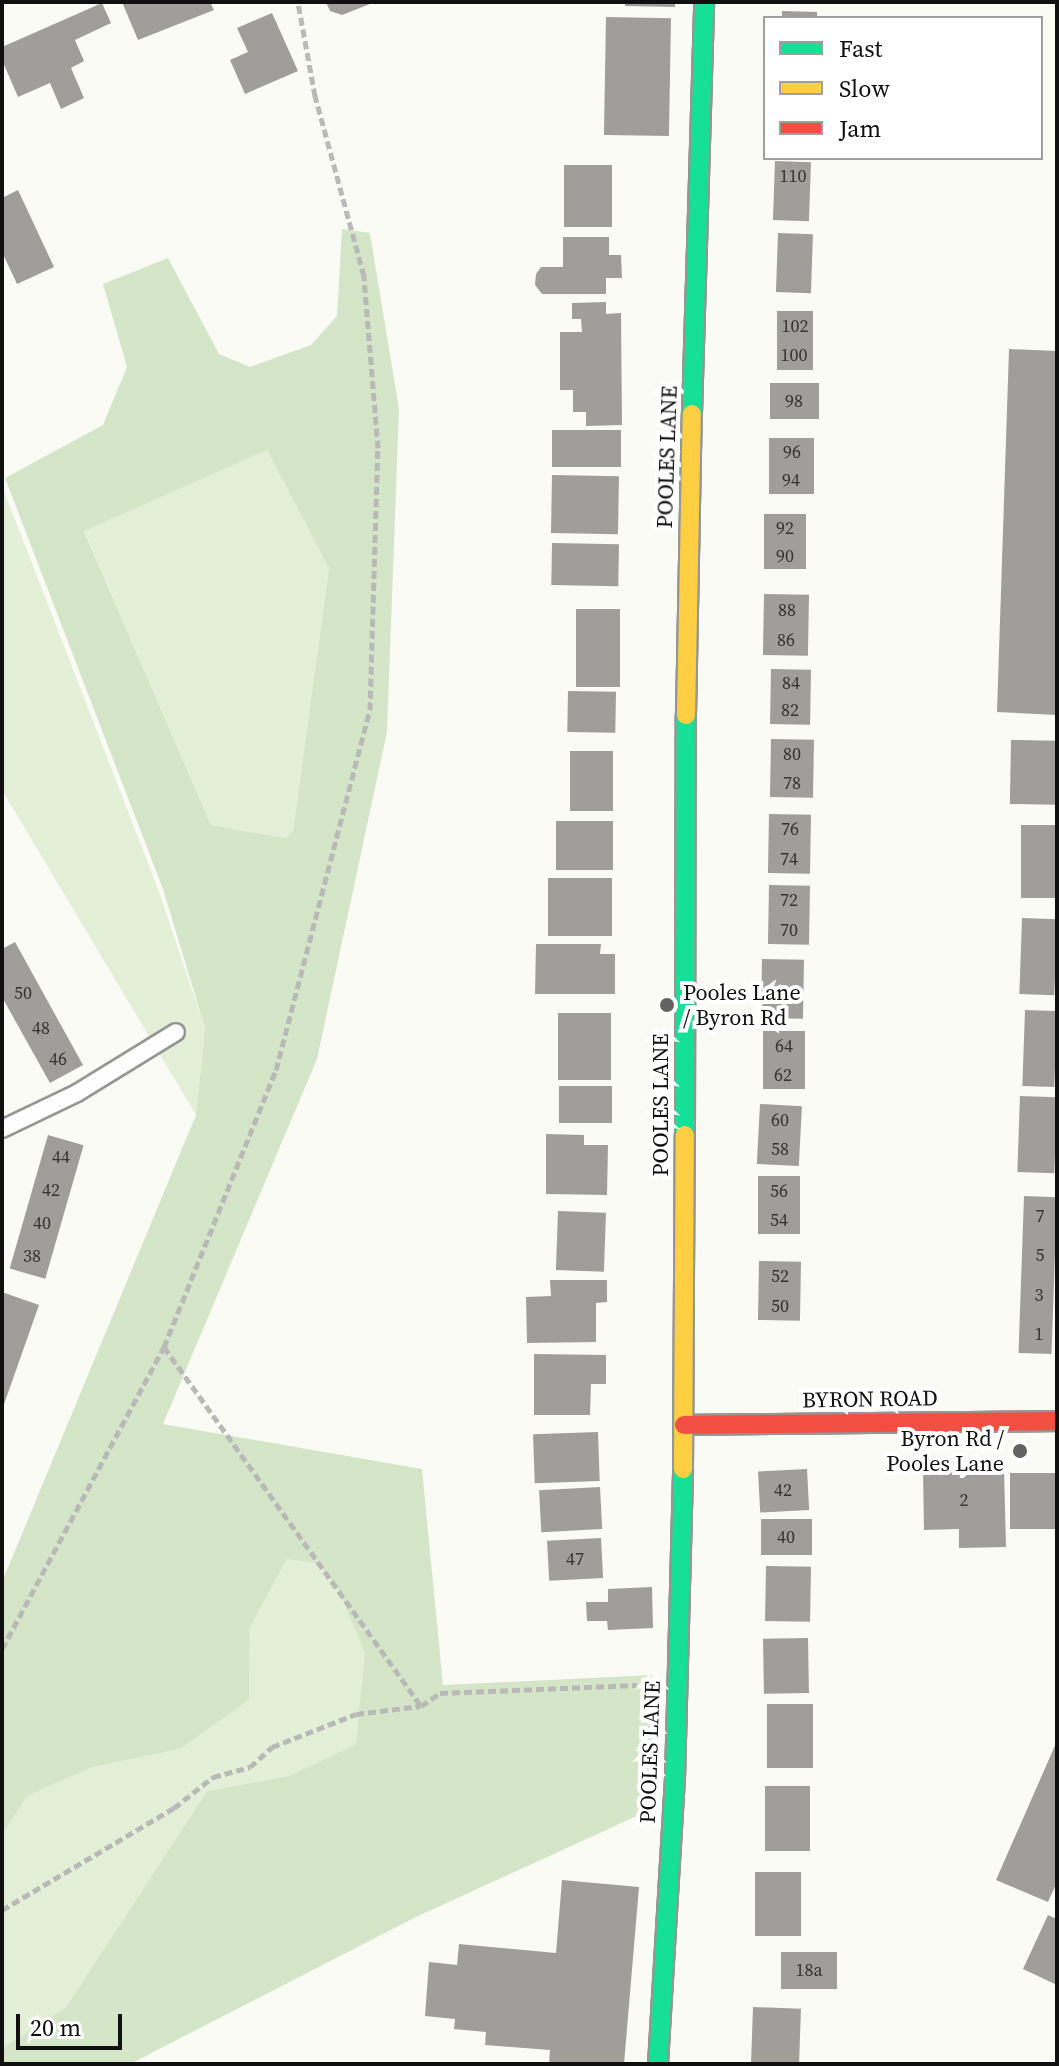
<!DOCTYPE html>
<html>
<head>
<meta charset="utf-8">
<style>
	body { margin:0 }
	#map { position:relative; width:1059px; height:2066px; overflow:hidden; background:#fbfbf6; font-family:"Source Serif 4",serif }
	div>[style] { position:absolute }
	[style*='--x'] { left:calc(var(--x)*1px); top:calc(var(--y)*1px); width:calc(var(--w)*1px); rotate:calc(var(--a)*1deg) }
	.green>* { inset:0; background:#e4efd8 }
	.forest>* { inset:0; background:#d4e6c7 }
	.building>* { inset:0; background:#9f9e9b; transform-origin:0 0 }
	.path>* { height:5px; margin-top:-2.5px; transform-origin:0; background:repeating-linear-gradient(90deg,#b9b9b8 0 8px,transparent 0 12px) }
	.roads { filter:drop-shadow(2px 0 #969694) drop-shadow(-2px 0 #969694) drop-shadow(0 2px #969694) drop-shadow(0 -2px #969694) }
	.lane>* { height:16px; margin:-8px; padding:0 8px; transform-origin:8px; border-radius:8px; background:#fefefe }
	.fast>* { height:18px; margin:-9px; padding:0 9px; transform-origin:9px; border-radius:9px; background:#16e098 }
	.slow>* { height:18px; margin:-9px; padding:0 9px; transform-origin:9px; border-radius:9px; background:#ffcf43 }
	.jam>* { height:18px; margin:-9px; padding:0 9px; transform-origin:9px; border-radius:9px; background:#f24e42 }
	.dots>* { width:22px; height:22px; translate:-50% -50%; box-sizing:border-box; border:4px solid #fff; border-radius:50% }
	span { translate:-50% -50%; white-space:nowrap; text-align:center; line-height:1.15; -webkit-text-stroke:8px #fff; paint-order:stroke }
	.number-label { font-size:18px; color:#343433 }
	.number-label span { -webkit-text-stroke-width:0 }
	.street-label { font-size:22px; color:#101010 }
	.poi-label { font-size:22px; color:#101010 }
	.left { translate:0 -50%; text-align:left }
	.right { translate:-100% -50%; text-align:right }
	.frame { position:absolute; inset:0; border:4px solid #101010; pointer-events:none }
	.legend { position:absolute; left:763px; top:16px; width:280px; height:144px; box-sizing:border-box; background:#fff; border:2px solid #9f9f9f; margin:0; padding:10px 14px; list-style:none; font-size:24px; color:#101010 }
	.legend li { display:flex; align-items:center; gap:16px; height:40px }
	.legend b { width:40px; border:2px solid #9f9f9f }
	.scale { position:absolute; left:16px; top:2014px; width:106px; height:36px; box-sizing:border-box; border:4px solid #101010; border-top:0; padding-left:10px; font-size:24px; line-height:28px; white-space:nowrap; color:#101010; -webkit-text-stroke:6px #fff; paint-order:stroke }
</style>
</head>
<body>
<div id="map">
	<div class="green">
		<i style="clip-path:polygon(267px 449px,329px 568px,293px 831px,286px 838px,211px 825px,84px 530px)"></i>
		<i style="clip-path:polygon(2px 486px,158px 889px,205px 1028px,196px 1115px,2px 790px)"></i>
		<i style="clip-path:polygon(287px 1559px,318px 1564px,340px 1593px,366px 1653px,356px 1744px,289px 1776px,207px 1791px,66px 2007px,2px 2048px,2px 1835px,27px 1796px,93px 1767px,180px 1749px,249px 1700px,250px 1627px)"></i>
	</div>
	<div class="forest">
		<i style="clip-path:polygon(evenodd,342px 229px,370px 233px,399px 409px,387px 732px,317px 1059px,163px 1424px,422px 1469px,443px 1685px,652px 1675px,652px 1809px,416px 1917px,130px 2064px,2px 2064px,2px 2048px,66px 2007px,207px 1791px,289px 1776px,356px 1744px,365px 1653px,340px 1593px,318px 1564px,287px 1559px,250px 1627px,249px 1700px,180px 1749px,93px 1767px,27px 1796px,2px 1835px,2px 1582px,196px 1115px,205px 1028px,163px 889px,5px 478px,103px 425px,127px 367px,103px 284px,168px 258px,219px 354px,250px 367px,311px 345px,337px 316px,342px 229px,267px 450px,329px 568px,293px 831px,285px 838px,211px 825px,84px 531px,267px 450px)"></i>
	</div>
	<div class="building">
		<i style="clip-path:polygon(122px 2px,210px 2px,214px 10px,138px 40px)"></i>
		<i style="clip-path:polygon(326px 2px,375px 2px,342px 15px,330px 11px)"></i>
		<i style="clip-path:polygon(625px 2px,675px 2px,675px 7px,625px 6px)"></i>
		<i style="clip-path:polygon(102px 3px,111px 23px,75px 40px,84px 61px,71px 68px,84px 98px,61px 109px,50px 83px,18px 97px,2px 60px,2px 47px)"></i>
		<i style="clip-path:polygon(782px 11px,817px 12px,817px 18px,782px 18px)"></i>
		<i style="clip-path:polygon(272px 13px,298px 71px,245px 94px,230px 60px,248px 52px,237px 28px)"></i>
		<i style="left:606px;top:17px;width:65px;height:118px;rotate:1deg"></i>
		<i style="left:775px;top:161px;width:36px;height:59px;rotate:2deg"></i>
		<i style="left:564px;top:165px;width:48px;height:62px"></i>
		<i style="clip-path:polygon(18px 190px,54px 267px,17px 284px,2px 252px,2px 198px)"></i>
		<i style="left:778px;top:233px;width:35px;height:59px;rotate:2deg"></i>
		<i style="clip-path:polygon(563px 237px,609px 237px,609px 255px,621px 255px,622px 278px,606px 278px,606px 294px,542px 294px,535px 285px,536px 274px,541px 267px,563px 267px)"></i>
		<i style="clip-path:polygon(606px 302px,606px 314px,621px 313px,622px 425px,586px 426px,586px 412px,573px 412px,573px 390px,560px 390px,560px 332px,582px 332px,581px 319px,572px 319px,572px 303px)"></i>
		<i style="left:777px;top:311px;width:36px;height:59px"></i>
		<i style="clip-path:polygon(1009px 349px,1057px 351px,1057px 715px,997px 712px)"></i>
		<i style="left:770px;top:383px;width:49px;height:36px"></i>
		<i style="left:552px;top:430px;width:69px;height:37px"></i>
		<i style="left:769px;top:438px;width:45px;height:56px"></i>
		<i style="left:552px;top:475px;width:67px;height:58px;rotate:1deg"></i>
		<i style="left:764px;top:514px;width:42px;height:55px"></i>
		<i style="left:552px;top:543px;width:67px;height:42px;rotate:1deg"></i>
		<i style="left:764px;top:594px;width:45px;height:61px;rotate:1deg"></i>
		<i style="left:576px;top:609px;width:44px;height:78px"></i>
		<i style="left:771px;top:669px;width:40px;height:55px;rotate:1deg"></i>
		<i style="left:568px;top:691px;width:48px;height:41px;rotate:1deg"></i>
		<i style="left:771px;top:739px;width:43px;height:58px;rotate:1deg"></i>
		<i style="left:1011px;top:740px;width:46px;height:64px;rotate:1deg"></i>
		<i style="left:570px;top:751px;width:43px;height:60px"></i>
		<i style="left:769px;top:814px;width:42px;height:59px;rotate:1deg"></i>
		<i style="left:556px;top:821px;width:57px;height:49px"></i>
		<i style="left:1021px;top:825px;width:36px;height:73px"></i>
		<i style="left:548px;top:878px;width:64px;height:58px"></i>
		<i style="left:769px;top:885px;width:41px;height:59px;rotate:1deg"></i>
		<i style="left:1022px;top:918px;width:35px;height:76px;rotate:2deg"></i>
		<i style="clip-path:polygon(15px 942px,83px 1065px,50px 1083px,2px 997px,2px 949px)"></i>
		<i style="clip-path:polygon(536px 944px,601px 944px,600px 954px,615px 954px,615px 994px,535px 994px)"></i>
		<i style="left:762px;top:959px;width:42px;height:59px;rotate:1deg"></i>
		<i style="left:1025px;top:1010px;width:32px;height:76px;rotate:2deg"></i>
		<i style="left:558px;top:1013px;width:53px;height:67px"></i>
		<i style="left:763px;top:1031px;width:42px;height:58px"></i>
		<i style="left:559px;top:1086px;width:53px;height:37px"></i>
		<i style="left:1020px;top:1096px;width:37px;height:76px;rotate:2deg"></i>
		<i style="left:760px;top:1104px;width:42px;height:60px;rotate:3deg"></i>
		<i style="clip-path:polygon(546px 1134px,584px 1135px,584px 1145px,608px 1145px,607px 1195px,546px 1194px)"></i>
		<i style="left:48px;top:1135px;width:37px;height:139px;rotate:16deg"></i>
		<i style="left:758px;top:1176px;width:42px;height:58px"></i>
		<i style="left:1024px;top:1196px;width:33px;height:157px;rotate:2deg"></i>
		<i style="left:558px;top:1211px;width:48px;height:59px;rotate:2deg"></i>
		<i style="left:759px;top:1261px;width:42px;height:59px;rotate:1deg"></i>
		<i style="clip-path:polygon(550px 1280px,607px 1280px,607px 1302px,596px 1303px,596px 1342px,527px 1343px,526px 1297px,551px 1296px)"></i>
		<i style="clip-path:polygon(2px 1292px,39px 1305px,2px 1410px)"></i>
		<i style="clip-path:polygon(534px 1354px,606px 1355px,606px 1384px,591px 1384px,590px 1415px,534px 1415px)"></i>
		<i style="left:598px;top:1432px;width:49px;height:65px;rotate:88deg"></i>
		<i style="left:807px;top:1469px;width:41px;height:49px;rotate:87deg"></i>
		<i style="clip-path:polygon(1004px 1470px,1006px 1547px,959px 1548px,959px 1529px,924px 1530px,923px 1471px)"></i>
		<i style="left:1057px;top:1473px;width:56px;height:47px;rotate:90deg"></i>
		<i style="left:600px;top:1487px;width:42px;height:61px;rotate:87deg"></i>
		<i style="left:812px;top:1519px;width:36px;height:51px;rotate:90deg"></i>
		<i style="left:601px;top:1538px;width:40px;height:54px;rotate:87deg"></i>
		<i style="left:766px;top:1566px;width:45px;height:55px;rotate:1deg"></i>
		<i style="clip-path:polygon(652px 1587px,653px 1628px,608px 1630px,607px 1621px,587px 1621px,586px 1602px,608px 1602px,608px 1589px)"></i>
		<i style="left:808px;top:1638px;width:55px;height:45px;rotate:89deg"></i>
		<i style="left:767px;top:1704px;width:46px;height:64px"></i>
		<i style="clip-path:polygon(1057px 1741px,1057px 1882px,1048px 1902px,996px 1880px)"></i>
		<i style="left:765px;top:1786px;width:45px;height:65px"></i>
		<i style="left:755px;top:1872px;width:46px;height:64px"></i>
		<i style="clip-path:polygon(562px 1880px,639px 1887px,624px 2064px,549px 2064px,550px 2050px,485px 2045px,486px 2032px,454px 2029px,455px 2019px,425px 2016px,429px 1962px,457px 1965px,459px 1944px,556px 1953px)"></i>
		<i style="clip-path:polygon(1048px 1915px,1057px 1919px,1057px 1985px,1023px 1969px)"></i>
		<i style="left:781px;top:1952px;width:56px;height:37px"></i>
		<i style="left:753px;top:2007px;width:48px;height:57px;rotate:2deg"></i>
	</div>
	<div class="path">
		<i style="--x:164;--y:1347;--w:442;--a:54.4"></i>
		<i style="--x:2;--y:1649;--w:343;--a:-61.8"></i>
		<i style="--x:164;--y:1347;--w:299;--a:-68"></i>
		<i style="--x:276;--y:1070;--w:372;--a:-75.4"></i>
		<i style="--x:370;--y:710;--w:262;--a:-88.3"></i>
		<i style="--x:378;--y:448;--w:173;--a:-94.7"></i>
		<i style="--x:364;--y:276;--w:187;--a:-105.2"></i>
		<i style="--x:315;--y:96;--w:96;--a:-100.3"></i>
		<i style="--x:2;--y:1910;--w:200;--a:-30.7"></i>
		<i style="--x:174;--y:1808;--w:50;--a:-38.5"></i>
		<i style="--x:213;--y:1777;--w:38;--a:-15"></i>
		<i style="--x:250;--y:1767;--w:30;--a:-42"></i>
		<i style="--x:272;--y:1747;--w:90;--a:-21.4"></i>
		<i style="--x:356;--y:1714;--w:65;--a:-7"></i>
		<i style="--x:421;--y:1706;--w:23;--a:-34"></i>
		<i style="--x:440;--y:1693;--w:197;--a:-2.3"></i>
	</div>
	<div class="roads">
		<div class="lane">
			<i style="--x:2;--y:1129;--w:83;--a:-25.6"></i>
			<i style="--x:77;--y:1093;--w:116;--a:-31.6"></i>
		</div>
		<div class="fast">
			<i style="--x:692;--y:414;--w:412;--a:-88.3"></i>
			<i style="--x:685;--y:1135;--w:420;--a:-89.9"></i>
			<i style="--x:658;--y:2064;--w:286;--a:-86.6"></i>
			<i style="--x:675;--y:1779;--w:310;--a:-88.5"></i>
		</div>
		<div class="slow">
			<i style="--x:686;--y:715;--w:301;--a:-88.9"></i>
			<i style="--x:683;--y:1469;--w:334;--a:-89.7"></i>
		</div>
		<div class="jam">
			<i style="--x:684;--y:1425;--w:373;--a:-0.6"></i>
		</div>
	</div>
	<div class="dots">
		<i style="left:667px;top:1005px;background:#626260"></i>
		<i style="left:1020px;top:1451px;background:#626260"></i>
	</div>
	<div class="number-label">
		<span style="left:793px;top:176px">110</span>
		<span style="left:795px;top:326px">102</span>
		<span style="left:794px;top:355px">100</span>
		<span style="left:794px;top:401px">98</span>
		<span style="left:792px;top:452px">96</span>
		<span style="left:791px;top:480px">94</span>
		<span style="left:785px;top:528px">92</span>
		<span style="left:785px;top:556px">90</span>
		<span style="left:787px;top:610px">88</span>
		<span style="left:786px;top:640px">86</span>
		<span style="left:791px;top:683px">84</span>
		<span style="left:790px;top:710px">82</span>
		<span style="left:792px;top:754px">80</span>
		<span style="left:792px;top:783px">78</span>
		<span style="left:790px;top:829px">76</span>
		<span style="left:789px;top:859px">74</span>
		<span style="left:789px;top:900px">72</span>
		<span style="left:789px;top:930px">70</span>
		<span style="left:23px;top:993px">50</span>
		<span style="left:41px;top:1028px">48</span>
		<span style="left:784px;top:1046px">64</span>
		<span style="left:58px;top:1059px">46</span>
		<span style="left:783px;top:1075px">62</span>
		<span style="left:780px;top:1120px">60</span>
		<span style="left:780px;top:1149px">58</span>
		<span style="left:61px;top:1157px">44</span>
		<span style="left:51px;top:1190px">42</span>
		<span style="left:779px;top:1191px">56</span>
		<span style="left:1040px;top:1216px">7</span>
		<span style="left:779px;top:1220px">54</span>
		<span style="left:42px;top:1223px">40</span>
		<span style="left:1040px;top:1255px">5</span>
		<span style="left:32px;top:1256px">38</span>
		<span style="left:780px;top:1276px">52</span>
		<span style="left:1039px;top:1295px">3</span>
		<span style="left:780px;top:1306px">50</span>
		<span style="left:1039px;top:1334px">1</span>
		<span style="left:783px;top:1490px">42</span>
		<span style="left:964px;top:1500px">2</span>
		<span style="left:786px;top:1537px">40</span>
		<span style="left:575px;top:1559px">47</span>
		<span style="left:809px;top:1970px">18a</span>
	</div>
	<div class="street-label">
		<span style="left:667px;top:457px;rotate:-88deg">POOLES LANE</span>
		<span style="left:661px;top:1105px;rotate:-90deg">POOLES LANE</span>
		<span style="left:870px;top:1399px;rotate:-1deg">BYRON ROAD</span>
		<span style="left:650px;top:1752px;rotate:-88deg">POOLES LANE</span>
	</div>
	<div class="poi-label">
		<span class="left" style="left:683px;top:1005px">Pooles Lane<br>/ Byron Rd</span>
		<span class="right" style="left:1004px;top:1451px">Byron Rd /<br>Pooles Lane</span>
	</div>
	<div class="frame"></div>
	<ul class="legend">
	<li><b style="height:10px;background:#16e098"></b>Fast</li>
	<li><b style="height:10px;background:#ffcf43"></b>Slow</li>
	<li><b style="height:10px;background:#f24e42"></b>Jam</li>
	</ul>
	<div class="scale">20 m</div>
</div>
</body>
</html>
